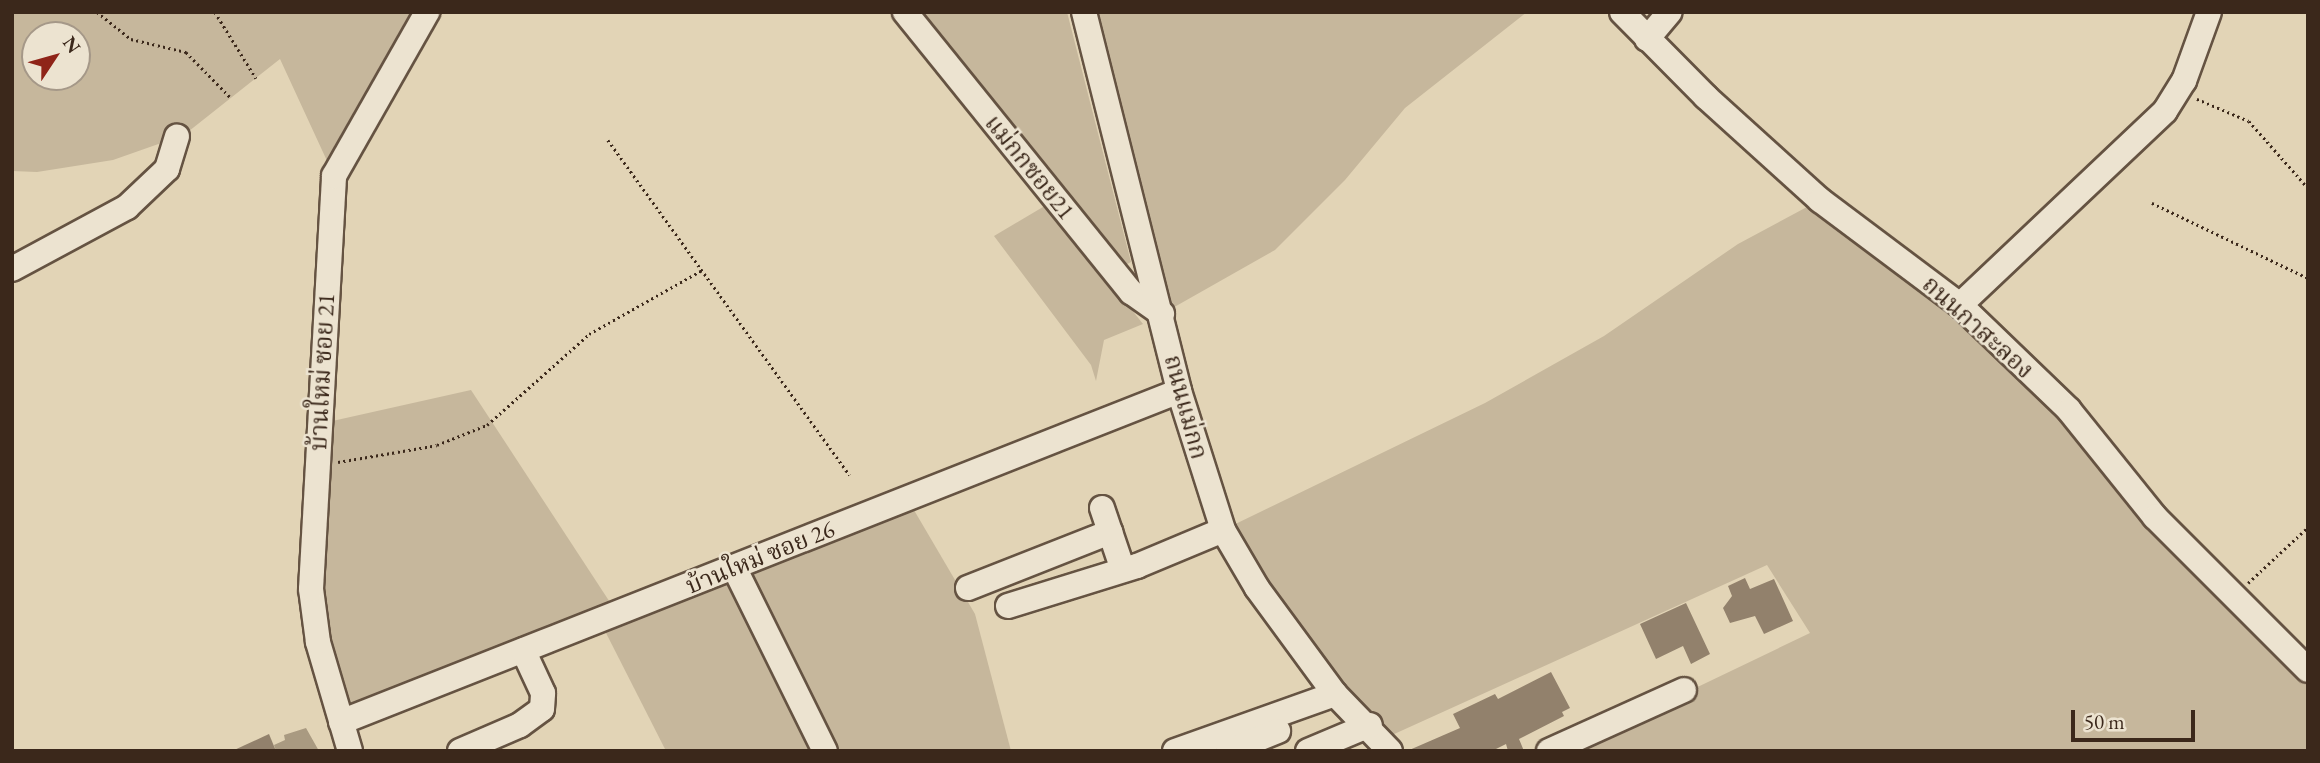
<!DOCTYPE html>
<html>
<head>
<meta charset="utf-8">
<style>
	body { margin:0 }
	#map { position:relative; width:2320px; height:763px; overflow:hidden; background:#e2d4b6; font-family:"EB Garamond","Noto Serif Thai",serif }
	div>[style] { position:absolute }
	[style*='--x'] { left:calc(var(--x)*1px); top:calc(var(--y)*1px); width:calc(var(--w)*1px); rotate:calc(var(--a)*1deg) }
	.green>* { inset:0; background:#c6b79c }
	.water>* { inset:0; background:#a99a81 }
	.building>* { inset:0; background:#92816c }
	.path>* { height:2.5px; margin-top:-1.25px; transform-origin:0; background:repeating-linear-gradient(90deg,#3b281b 0 2px,transparent 0 5.5px) }
	.roads { filter:drop-shadow(2px 0 #655342) drop-shadow(-2px 0 #655342) drop-shadow(0 2px #655342) drop-shadow(0 -2px #655342) }
	.minor>* { height:24px; margin:-12px; padding:0 12px; transform-origin:12px; border-radius:12px; background:#ece3d0 }
	span { translate:-50% -50%; white-space:nowrap; text-align:center; line-height:1.15; -webkit-text-stroke:5px #ece3d0; paint-order:stroke }
	.street-label { font-size:24px; color:#3b281b }
	.frame { position:absolute; inset:0; border:14px solid #3b281b; pointer-events:none }
	.north { position:absolute; left:21px; top:21px; width:70px; height:70px; box-sizing:border-box; background:#ece3d0; border:2px solid #a59888; border-radius:50%; rotate:54deg; font-size:19px; font-weight:700; line-height:28px; text-align:center; color:#3b281b }
	.north::after { content:''; display:block; margin:auto; width:24px; height:32px; background:#8f2418; clip-path:polygon(50% 0,100% 100%,50% 72%,0 100%) }
	.scale { position:absolute; left:2071px; top:710px; width:124px; height:32px; box-sizing:border-box; border:4px solid #3b281b; border-top:0; padding-left:9px; font-size:21px; line-height:24px; white-space:nowrap; color:#3b281b; -webkit-text-stroke:5px #ece3d0; paint-order:stroke }
</style>
</head>
<body>
<div id="map">
	<div class="green">
		<i style="clip-path:polygon(evenodd,12px 12px,427px 12px,334px 176px,280px 59px,184px 135px,113px 160px,37px 172px,12px 171px,12px 12px,35px 35px,77px 35px,77px 77px,35px 77px,35px 35px)"></i>
		<i style="clip-path:polygon(916px 12px,1067px 12px,1131px 262px,1120px 268px)"></i>
		<i style="clip-path:polygon(1084px 12px,1527px 12px,1405px 108px,1345px 180px,1275px 250px,1162px 314px)"></i>
		<i style="clip-path:polygon(1820px 200px,1909px 266px,2144px 503px,2308px 654px,2308px 751px,1564px 751px,1810px 633px,1767px 565px,1381px 740px,1223px 530px,1485px 403px,1604px 336px,1738px 244px)"></i>
		<i style="clip-path:polygon(1048px 204px,1143px 324px,1104px 340px,1096px 381px,1091px 365px,994px 236px)"></i>
		<i style="clip-path:polygon(471px 390px,617px 613px,341px 722px,318px 642px,319px 424px)"></i>
		<i style="clip-path:polygon(911px 505px,975px 614px,1011px 751px,666px 751px,606px 633px,722px 579px)"></i>
	</div>
	<div class="water">
		<i style="clip-path:polygon(306px 728px,319px 751px,276px 751px,274px 745px,285px 740px,284px 735px)"></i>
	</div>
	<div class="building">
		<i style="clip-path:polygon(1745px 578px,1750px 589px,1774px 579px,1793px 621px,1764px 634px,1755px 616px,1730px 623px,1723px 608px,1732px 596px,1728px 586px)"></i>
		<i style="clip-path:polygon(1686px 603px,1710px 654px,1691px 664px,1683px 646px,1656px 659px,1640px 624px)"></i>
		<i style="clip-path:polygon(1551px 672px,1570px 708px,1562px 712px,1564px 716px,1519px 739px,1524px 751px,1508px 751px,1506px 744px,1492px 751px,1407px 751px,1460px 728px,1453px 714px,1495px 694px,1498px 699px)"></i>
		<i style="clip-path:polygon(269px 734px,276px 751px,232px 751px)"></i>
	</div>
	<div class="path">
		<i style="--x:97;--y:12;--w:43;--a:38.5"></i>
		<i style="--x:131;--y:39;--w:57;--a:13.3"></i>
		<i style="--x:186;--y:52;--w:64;--a:45.6"></i>
		<i style="--x:215;--y:12;--w:78;--a:58.2"></i>
		<i style="--x:2197;--y:99;--w:56;--a:22.9"></i>
		<i style="--x:2249;--y:121;--w:89;--a:48.6"></i>
		<i style="--x:608;--y:140;--w:413;--a:54.2"></i>
		<i style="--x:2152;--y:203;--w:173;--a:25.7"></i>
		<i style="--x:338;--y:462;--w:100;--a:-9.7"></i>
		<i style="--x:437;--y:445;--w:54;--a:-21.8"></i>
		<i style="--x:487;--y:425;--w:137;--a:-41.7"></i>
		<i style="--x:589;--y:334;--w:130;--a:-29.5"></i>
		<i style="--x:2248;--y:583;--w:82;--a:-43"></i>
	</div>
	<div class="roads">
		<div class="minor">
			<i style="--x:905;--y:12;--w:360;--a:51.1"></i>
			<i style="--x:1131;--y:292;--w:38;--a:35"></i>
			<i style="--x:1084;--y:12;--w:391;--a:75.9"></i>
			<i style="--x:1179;--y:391;--w:146;--a:72.4"></i>
			<i style="--x:1223;--y:530;--w:67;--a:59.6"></i>
			<i style="--x:1257;--y:588;--w:132;--a:53.7"></i>
			<i style="--x:1335;--y:694;--w:79;--a:46"></i>
			<i style="--x:1622;--y:12;--w:120;--a:45.3"></i>
			<i style="--x:1706;--y:97;--w:154;--a:42.1"></i>
			<i style="--x:1820;--y:200;--w:175;--a:36.9"></i>
			<i style="--x:1960;--y:305;--w:151;--a:43.9"></i>
			<i style="--x:2069;--y:410;--w:137;--a:51.2"></i>
			<i style="--x:2155;--y:517;--w:216;--a:45"></i>
			<i style="--x:1647;--y:39;--w:35;--a:-50"></i>
			<i style="--x:12;--y:269;--w:131;--a:-28.3"></i>
			<i style="--x:127;--y:207;--w:55;--a:-43.5"></i>
			<i style="--x:167;--y:169;--w:34;--a:-73"></i>
			<i style="--x:1960;--y:305;--w:282;--a:-43.4"></i>
			<i style="--x:2165;--y:111;--w:36;--a:-58"></i>
			<i style="--x:2184;--y:81;--w:73;--a:-70.1"></i>
			<i style="--x:1102;--y:508;--w:65;--a:71.3"></i>
			<i style="--x:734;--y:567;--w:205;--a:63.7"></i>
			<i style="--x:968;--y:588;--w:153;--a:-21.5"></i>
			<i style="--x:1008;--y:606;--w:135;--a:-17.2"></i>
			<i style="--x:1137;--y:566;--w:93;--a:-22.7"></i>
			<i style="--x:341;--y:722;--w:901;--a:-21.55"></i>
			<i style="--x:350;--y:751;--w:114;--a:-106.4"></i>
			<i style="--x:318;--y:642;--w:53;--a:-97.5"></i>
			<i style="--x:311;--y:589;--w:414;--a:-86.8"></i>
			<i style="--x:334;--y:176;--w:189;--a:-60.4"></i>
			<i style="--x:460;--y:751;--w:65;--a:-23.4"></i>
			<i style="--x:520;--y:725;--w:27;--a:-36"></i>
			<i style="--x:542;--y:709;--w:16;--a:-86"></i>
			<i style="--x:543;--y:693;--w:47;--a:-114.9"></i>
			<i style="--x:1175;--y:751;--w:170;--a:-19.6"></i>
			<i style="--x:1228;--y:751;--w:54;--a:-21.8"></i>
			<i style="--x:1308;--y:751;--w:67;--a:-22.8"></i>
			<i style="--x:1549;--y:751;--w:148;--a:-24.3"></i>
		</div>
	</div>
	<div class="street-label">
		<span style="left:1030px;top:167px;rotate:51deg">แม่กกซอย21</span>
		<span style="left:1978px;top:327px;rotate:42deg">ถนนกาสะลอง</span>
		<span style="left:322px;top:372px;rotate:-87deg">บ้านใหม่ ซอย 21</span>
		<span style="left:1186px;top:407px;rotate:75deg">ถนนแม่กก</span>
		<span style="left:760px;top:557px;rotate:-22deg">บ้านใหม่ ซอย 26</span>
	</div>
	<div class="frame"></div>
	<div class="north">N</div>
	<div class="scale">50 m</div>
</div>
</body>
</html>
